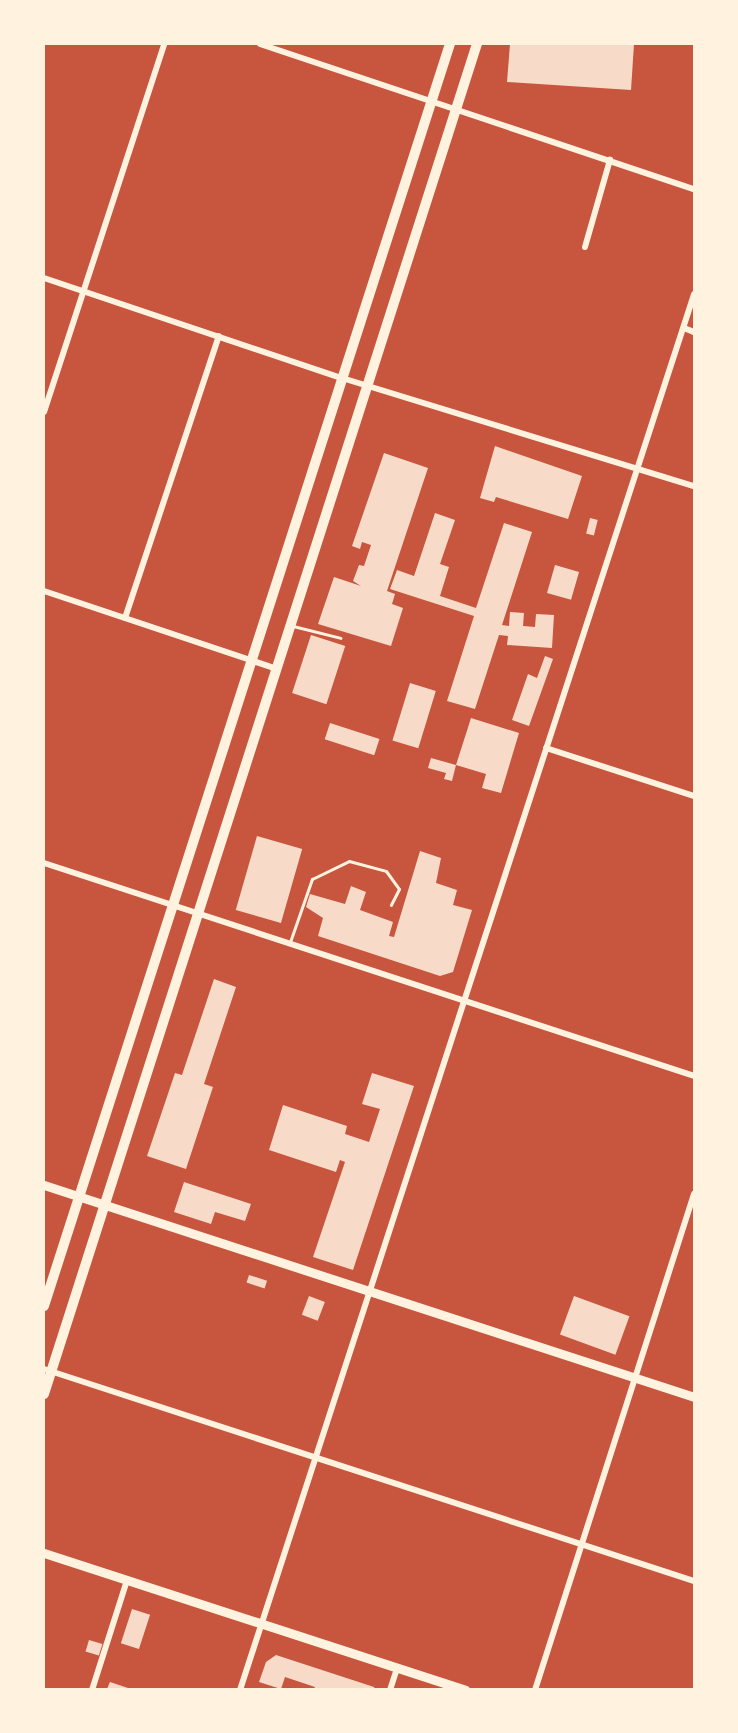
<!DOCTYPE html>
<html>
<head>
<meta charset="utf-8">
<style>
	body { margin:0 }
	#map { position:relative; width:738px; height:1733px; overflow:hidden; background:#c8553d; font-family:"PT Sans",sans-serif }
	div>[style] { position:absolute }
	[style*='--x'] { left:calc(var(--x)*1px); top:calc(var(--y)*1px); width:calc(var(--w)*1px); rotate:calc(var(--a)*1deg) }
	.building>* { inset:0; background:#f7dbc8; transform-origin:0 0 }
	.service>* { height:3px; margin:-1.5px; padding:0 1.5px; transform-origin:1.5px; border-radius:1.5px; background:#fff3e0 }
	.minor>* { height:6px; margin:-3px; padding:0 3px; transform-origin:3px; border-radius:3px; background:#fff3e0 }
	.secondary>* { height:9px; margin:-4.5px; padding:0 4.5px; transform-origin:4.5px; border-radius:4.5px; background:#fff3e0 }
	.primary>* { height:10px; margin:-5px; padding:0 5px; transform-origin:5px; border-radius:5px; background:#fff3e0 }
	span { translate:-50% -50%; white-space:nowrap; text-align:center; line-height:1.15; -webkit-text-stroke:6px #fff3e0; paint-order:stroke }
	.frame { position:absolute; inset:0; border:45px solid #fff3e0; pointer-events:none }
</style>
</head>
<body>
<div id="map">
	<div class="building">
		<i style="clip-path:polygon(510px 44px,634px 44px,631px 90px,507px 82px)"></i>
		<i style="clip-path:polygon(495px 446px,582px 476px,568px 519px,496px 497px,494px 502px,480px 498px)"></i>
		<i style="clip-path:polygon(384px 453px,428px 468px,387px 591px,395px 594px,392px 604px,403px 608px,391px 646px,318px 624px,334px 577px,361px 586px,353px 581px,359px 565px,364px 566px,371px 545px,362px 542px,360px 549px,352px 546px)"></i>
		<i style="clip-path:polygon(435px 513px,455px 520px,440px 564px,449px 567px,440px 596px,476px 608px,504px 523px,532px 532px,502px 625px,509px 626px,510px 612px,524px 613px,523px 626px,535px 627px,536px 614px,554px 615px,552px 648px,507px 645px,508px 636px,499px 635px,475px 709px,447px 701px,474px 616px,390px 589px,397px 570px,414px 576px)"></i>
		<i style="left:590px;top:518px;width:8px;height:16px;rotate:14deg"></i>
		<i style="left:555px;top:565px;width:25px;height:29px;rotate:16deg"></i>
		<i style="left:311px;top:635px;width:36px;height:61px;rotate:18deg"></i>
		<i style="clip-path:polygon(545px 656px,553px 659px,529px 726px,512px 720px,528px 674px,537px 678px)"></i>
		<i style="left:410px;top:683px;width:27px;height:60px;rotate:17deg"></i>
		<i style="clip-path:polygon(471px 718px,519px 733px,501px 793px,482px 788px,486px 774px,456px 765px)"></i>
		<i style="left:330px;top:723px;width:52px;height:17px;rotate:18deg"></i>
		<i style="clip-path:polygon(431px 758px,456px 765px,452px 781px,444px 779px,446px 773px,428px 768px)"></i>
		<i style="left:257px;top:836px;width:47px;height:77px;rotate:16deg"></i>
		<i style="clip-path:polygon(420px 851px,441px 858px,436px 883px,457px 890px,453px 905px,472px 910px,453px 972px,440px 976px,318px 936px,323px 918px,306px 907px,310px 894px,345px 904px,351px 886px,366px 892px,360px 910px,393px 922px,389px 936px,394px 937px)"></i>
		<i style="clip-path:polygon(214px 979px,236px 987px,204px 1084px,213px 1087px,186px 1169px,147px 1156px,175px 1073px,182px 1075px)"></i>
		<i style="clip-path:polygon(372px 1073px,414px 1086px,353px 1270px,313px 1257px,345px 1162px,340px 1160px,336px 1172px,269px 1150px,283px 1105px,347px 1126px,345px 1134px,369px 1142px,380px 1109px,362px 1104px)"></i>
		<i style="clip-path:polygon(184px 1182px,251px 1204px,245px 1221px,215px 1212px,211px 1224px,174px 1212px)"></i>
		<i style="left:249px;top:1275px;width:19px;height:8px;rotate:18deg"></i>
		<i style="left:309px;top:1296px;width:17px;height:20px;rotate:21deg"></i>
		<i style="left:574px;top:1296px;width:59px;height:41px;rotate:20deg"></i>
		<i style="left:132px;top:1609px;width:19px;height:36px;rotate:18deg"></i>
		<i style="left:89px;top:1640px;width:14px;height:12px;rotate:17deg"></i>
		<i style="clip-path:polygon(276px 1655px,374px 1687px,375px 1689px,314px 1689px,315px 1687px,285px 1677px,281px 1689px,259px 1682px,266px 1662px)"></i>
		<i style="clip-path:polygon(110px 1682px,131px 1689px,107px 1689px)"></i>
	</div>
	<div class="service">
		<i style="--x:293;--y:626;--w:49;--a:14"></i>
		<i style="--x:290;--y:942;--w:67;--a:-70.8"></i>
		<i style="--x:312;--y:879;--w:41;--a:-25.9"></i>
		<i style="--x:349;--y:861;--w:38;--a:15"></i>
		<i style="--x:386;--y:871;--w:22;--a:54"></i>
		<i style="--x:399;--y:889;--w:18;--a:117"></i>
	</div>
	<div class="minor">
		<i style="--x:260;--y:44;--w:458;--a:18.5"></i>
		<i style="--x:585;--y:247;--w:91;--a:-74"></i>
		<i style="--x:44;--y:278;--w:314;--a:18.6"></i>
		<i style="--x:342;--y:378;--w:368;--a:17.1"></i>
		<i style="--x:684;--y:328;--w:11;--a:22"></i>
		<i style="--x:44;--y:412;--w:387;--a:-71.9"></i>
		<i style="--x:44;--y:591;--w:243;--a:18.5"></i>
		<i style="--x:125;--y:618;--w:297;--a:-71.6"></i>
		<i style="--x:546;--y:748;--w:156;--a:18"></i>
		<i style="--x:44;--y:863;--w:684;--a:18.14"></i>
		<i style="--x:44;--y:1369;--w:684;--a:18.06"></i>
		<i style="--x:92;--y:1690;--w:115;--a:-72.3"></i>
		<i style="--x:240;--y:1690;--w:1468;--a:-71.98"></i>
		<i style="--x:390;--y:1690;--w:23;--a:-72"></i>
		<i style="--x:535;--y:1690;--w:521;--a:-72.23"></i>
	</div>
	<div class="secondary">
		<i style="--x:44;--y:1185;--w:684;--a:18.06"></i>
		<i style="--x:44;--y:1553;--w:443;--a:18"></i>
	</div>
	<div class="primary">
		<i style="--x:44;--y:1306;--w:1326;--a:-72.17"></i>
		<i style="--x:44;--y:1394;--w:1418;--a:-72.22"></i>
	</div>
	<div class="frame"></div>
</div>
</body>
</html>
